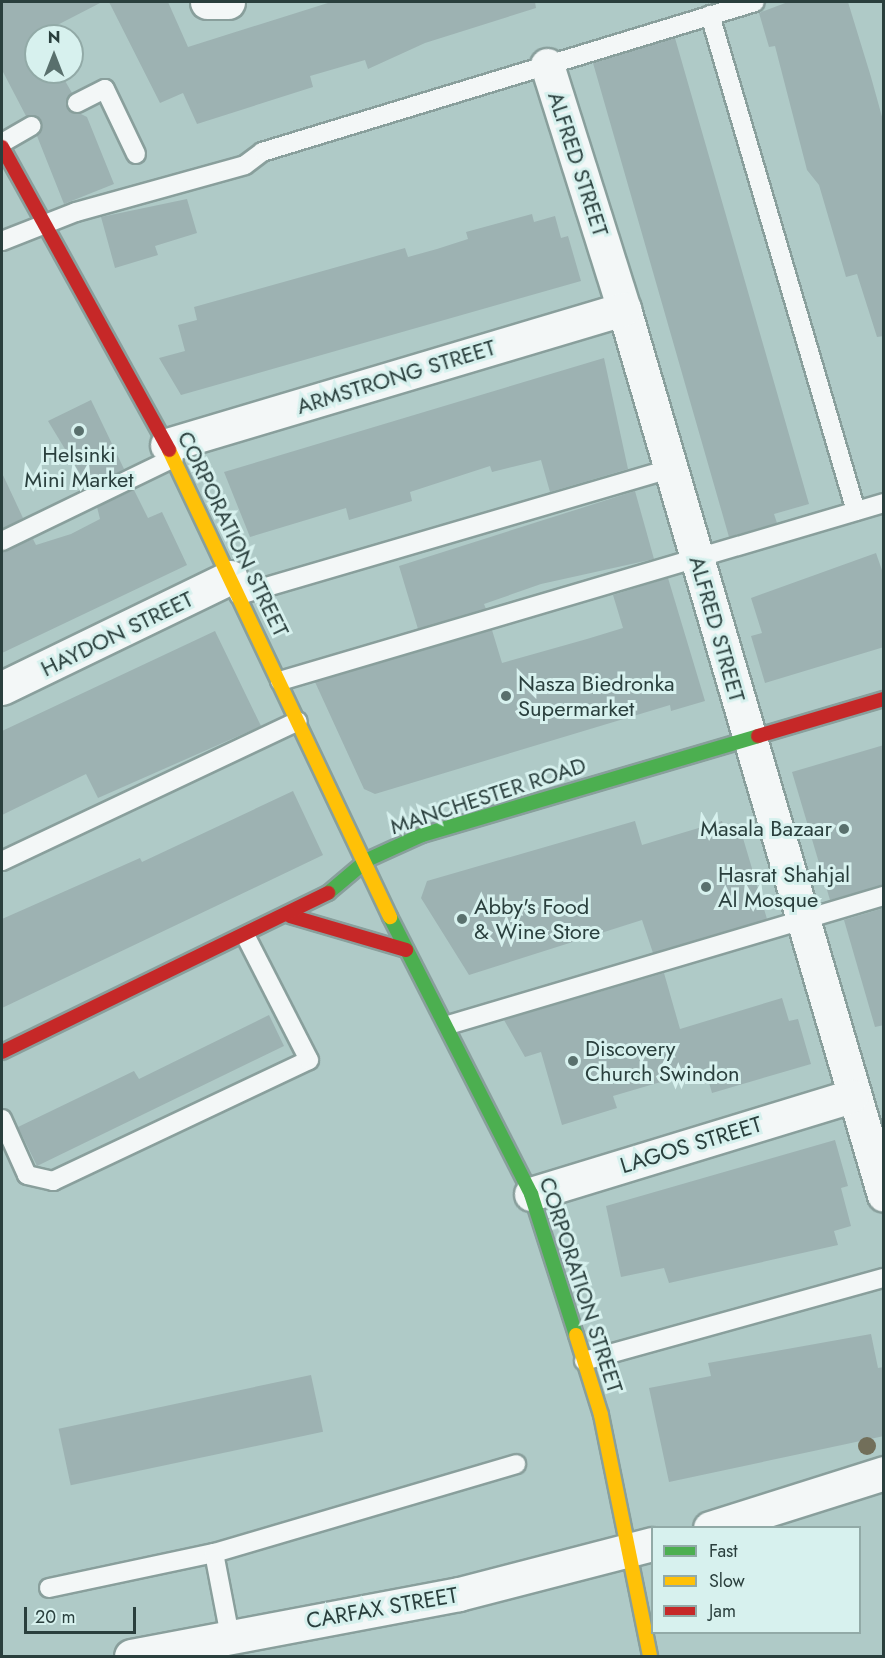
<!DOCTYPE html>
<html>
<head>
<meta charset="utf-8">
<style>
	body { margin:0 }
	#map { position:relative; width:885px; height:1658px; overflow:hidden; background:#afcac7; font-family:Jost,sans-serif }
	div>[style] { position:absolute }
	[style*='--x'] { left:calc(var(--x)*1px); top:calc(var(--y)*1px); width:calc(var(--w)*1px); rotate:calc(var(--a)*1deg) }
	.building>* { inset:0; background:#9db2b2; transform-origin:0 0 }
	.roads { filter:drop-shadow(2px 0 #899f9c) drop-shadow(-2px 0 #899f9c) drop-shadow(0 2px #899f9c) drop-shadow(0 -2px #899f9c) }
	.lane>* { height:18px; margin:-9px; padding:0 9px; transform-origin:9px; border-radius:9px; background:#f3f7f7 }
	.street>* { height:33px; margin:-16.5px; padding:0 16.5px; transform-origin:16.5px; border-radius:16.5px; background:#f3f7f7 }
	.fast>* { height:14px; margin:-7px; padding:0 7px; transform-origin:7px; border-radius:7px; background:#4caf50 }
	.slow>* { height:14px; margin:-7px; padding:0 7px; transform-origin:7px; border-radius:7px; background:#ffc107 }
	.jam>* { height:14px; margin:-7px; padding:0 7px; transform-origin:7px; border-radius:7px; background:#c62828 }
	.trees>* { width:18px; height:18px; margin:-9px; border-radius:50%; background:#726f5a }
	.dots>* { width:16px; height:16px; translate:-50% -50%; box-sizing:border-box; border:3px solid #d7f1ee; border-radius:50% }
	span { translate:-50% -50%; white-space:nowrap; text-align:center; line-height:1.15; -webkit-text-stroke:6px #d7f1ee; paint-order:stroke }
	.street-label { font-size:22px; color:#2a3f3d }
	.poi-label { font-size:22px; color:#2a3f3d }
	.left { translate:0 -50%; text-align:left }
	.right { translate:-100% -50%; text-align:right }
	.frame { position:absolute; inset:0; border:3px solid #2a3f3d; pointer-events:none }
	.legend { position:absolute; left:651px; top:1526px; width:210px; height:108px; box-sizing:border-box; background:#d7f1ee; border:2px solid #92aaa7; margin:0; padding:8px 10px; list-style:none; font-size:18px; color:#2a3f3d }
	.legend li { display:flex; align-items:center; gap:12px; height:30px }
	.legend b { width:30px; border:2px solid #92aaa7 }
	.north { position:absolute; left:24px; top:24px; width:60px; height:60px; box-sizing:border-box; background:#d7f1ee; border:2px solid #92aaa7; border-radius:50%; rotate:0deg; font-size:16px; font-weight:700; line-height:24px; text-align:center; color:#2a3f3d }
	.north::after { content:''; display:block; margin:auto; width:21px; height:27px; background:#59706d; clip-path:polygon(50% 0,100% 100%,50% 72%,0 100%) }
	.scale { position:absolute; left:24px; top:1607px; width:112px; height:27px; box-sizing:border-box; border:3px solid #2a3f3d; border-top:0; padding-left:8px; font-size:18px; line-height:21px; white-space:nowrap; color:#2a3f3d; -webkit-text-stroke:4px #d7f1ee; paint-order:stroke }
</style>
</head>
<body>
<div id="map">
	<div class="building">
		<i style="clip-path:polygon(2px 2px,102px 2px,36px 36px,36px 72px,60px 72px,72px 93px,67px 107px,87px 117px,114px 184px,64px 204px,37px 136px,42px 121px,26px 116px,2px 70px)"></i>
		<i style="clip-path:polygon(109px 2px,168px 2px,188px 47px,331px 2px,535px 2px,536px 8px,425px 43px,368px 69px,365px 60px,310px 76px,313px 87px,197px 124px,183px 93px,160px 103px)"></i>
		<i style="clip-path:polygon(788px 2px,848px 2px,871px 77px,884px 124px,884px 336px,877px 337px,857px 274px,846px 277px,819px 185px,807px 170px,775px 46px,769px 47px,759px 13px)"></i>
		<i style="clip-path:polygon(675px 38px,809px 504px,774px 514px,777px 523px,729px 537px,593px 63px)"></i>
		<i style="clip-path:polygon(187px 199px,197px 233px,155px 246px,158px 255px,115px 268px,101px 217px)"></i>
		<i style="clip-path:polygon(532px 214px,534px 222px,555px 216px,561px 238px,568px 236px,581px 281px,181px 395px,159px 358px,185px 351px,178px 325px,197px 320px,194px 307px,405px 248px,408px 257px,437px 249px,468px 239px,466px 232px)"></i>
		<i style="clip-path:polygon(604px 358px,628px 469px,550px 492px,541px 460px,492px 472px,490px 466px,410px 492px,412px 501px,349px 520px,346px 508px,250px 537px,224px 472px)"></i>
		<i style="clip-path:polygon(91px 400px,124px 469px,88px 487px,48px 421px)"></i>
		<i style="clip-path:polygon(2px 473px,23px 518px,2px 529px)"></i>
		<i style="clip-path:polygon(134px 490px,148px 518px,162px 512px,187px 565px,2px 653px,2px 552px,33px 539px,36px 545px,71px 534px,100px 519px,97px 507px)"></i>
		<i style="clip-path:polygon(635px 491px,654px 559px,541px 584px,484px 604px,486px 609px,418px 629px,399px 566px)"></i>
		<i style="clip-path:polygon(876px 553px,884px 576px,884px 647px,765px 683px,751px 636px,762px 633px,751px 598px)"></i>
		<i style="clip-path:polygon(668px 578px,705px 701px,671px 711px,670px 705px,375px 794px,364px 789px,315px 682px,492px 630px,502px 663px,587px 639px,623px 628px,613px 595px)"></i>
		<i style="clip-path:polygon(215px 631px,261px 726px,98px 798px,86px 774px,2px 815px,2px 731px)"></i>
		<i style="clip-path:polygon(884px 745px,884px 885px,830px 900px,792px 772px)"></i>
		<i style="clip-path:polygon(293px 791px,323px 855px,2px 1008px,2px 919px,140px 858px,142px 862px)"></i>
		<i style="clip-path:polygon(635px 821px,642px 845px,722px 821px,725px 833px,740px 828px,767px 919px,653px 953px,642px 920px,469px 975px,421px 898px,427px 881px)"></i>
		<i style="clip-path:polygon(884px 908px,884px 1025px,875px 1027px,844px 920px)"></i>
		<i style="clip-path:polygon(664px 973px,680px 1029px,782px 998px,789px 1021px,798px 1019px,811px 1064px,712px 1093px,705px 1069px,613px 1096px,617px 1108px,562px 1125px,541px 1052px,525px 1057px,504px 1020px)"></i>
		<i style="clip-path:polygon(269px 1015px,284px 1046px,37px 1166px,18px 1127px,134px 1071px,139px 1079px)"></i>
		<i style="clip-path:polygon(835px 1140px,848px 1186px,841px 1188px,851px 1226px,834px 1231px,838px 1245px,669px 1283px,664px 1268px,621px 1277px,606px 1206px)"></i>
		<i style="clip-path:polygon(871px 1334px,878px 1368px,884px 1367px,884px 1436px,669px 1482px,649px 1388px,711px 1376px,708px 1363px)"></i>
		<i style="left:311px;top:1375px;width:58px;height:258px;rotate:78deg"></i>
	</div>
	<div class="roads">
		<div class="lane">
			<i style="--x:710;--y:15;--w:517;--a:73.6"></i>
			<i style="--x:77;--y:103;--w:31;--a:-27"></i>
			<i style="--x:105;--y:89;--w:72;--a:64.5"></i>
			<i style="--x:2;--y:143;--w:34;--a:-30"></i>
			<i style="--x:2;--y:241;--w:79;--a:-21.4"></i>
			<i style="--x:76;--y:212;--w:175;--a:-15.5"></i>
			<i style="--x:245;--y:165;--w:21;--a:-37"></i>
			<i style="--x:262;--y:152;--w:515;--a:-16.92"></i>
			<i style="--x:2;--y:541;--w:191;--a:-25.8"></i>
			<i style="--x:239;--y:595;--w:449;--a:-16.3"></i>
			<i style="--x:280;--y:681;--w:630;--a:-16.42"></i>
			<i style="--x:2;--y:861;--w:327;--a:-25.3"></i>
			<i style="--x:448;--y:1025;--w:455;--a:-16.5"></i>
			<i style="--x:2;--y:1119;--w:61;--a:65.9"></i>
			<i style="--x:27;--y:1175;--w:27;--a:13"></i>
			<i style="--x:53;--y:1181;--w:283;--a:-25.3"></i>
			<i style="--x:309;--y:1060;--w:138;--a:-117.1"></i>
			<i style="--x:584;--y:1361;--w:311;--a:-15.5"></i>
			<i style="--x:214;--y:1553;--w:85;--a:79.1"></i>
			<i style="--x:49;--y:1588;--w:169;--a:-12"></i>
			<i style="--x:214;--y:1553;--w:315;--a:-16.4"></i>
		</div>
		<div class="street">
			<i style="--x:207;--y:2;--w:21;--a:0"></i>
			<i style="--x:547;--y:65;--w:256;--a:72.5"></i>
			<i style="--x:624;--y:309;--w:923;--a:73.65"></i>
			<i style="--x:167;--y:445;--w:477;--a:-16.6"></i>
			<i style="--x:2;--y:688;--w:254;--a:-25.9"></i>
			<i style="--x:531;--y:1194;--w:335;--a:-17"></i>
			<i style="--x:710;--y:1528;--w:182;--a:-17.5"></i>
			<i style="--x:131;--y:1656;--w:334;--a:-10.7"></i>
			<i style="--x:459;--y:1594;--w:199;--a:-14.5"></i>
		</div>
		<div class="fast">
			<i style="--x:328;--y:893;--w:51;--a:-40.2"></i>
			<i style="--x:367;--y:860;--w:60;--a:-24.4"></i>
			<i style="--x:422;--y:835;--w:350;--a:-16.4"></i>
			<i style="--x:390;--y:917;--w:311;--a:63"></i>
			<i style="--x:531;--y:1194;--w:148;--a:72.3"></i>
		</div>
		<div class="slow">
			<i style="--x:169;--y:450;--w:517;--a:64.67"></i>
			<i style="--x:576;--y:1335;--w:84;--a:72.6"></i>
			<i style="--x:601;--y:1415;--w:246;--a:78.5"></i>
		</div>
		<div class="jam">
			<i style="--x:2;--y:147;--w:346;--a:61.1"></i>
			<i style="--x:758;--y:736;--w:131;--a:-16.4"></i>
			<i style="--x:290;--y:916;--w:121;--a:16.3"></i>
			<i style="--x:2;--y:1052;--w:363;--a:-26"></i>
		</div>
	</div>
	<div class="trees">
		<i style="left:867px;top:1446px"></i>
	</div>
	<div class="dots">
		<i style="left:79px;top:431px;background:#59706d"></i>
		<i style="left:506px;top:696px;background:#59706d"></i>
		<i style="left:844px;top:829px;background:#59706d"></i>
		<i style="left:706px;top:887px;background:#59706d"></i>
		<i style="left:462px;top:919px;background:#59706d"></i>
		<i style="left:573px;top:1061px;background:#59706d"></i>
	</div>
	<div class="street-label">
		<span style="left:578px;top:164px;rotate:72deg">ALFRED STREET</span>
		<span style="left:396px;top:377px;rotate:-17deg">ARMSTRONG STREET</span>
		<span style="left:233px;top:534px;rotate:64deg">CORPORATION STREET</span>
		<span style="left:717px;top:629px;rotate:74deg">ALFRED STREET</span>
		<span style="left:117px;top:634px;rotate:-26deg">HAYDON STREET</span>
		<span style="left:488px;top:796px;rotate:-18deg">MANCHESTER ROAD</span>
		<span style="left:691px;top:1145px;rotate:-17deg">LAGOS STREET</span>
		<span style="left:581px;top:1285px;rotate:72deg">CORPORATION STREET</span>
		<span style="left:382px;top:1608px;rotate:-10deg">CARFAX STREET</span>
	</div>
	<div class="poi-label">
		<span style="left:79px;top:467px">Helsinki<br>Mini Market</span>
		<span class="left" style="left:518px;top:696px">Nasza Biedronka<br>Supermarket</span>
		<span class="right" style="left:832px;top:829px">Masala Bazaar</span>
		<span class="left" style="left:718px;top:887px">Hasrat Shahjal<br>Al Mosque</span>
		<span class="left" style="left:474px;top:919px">Abby's Food<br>&amp; Wine Store</span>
		<span class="left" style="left:585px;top:1061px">Discovery<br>Church Swindon</span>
	</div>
	<div class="frame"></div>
	<ul class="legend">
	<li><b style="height:8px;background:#4caf50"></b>Fast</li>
	<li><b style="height:8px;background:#ffc107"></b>Slow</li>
	<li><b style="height:8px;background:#c62828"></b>Jam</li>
	</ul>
	<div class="north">N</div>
	<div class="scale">20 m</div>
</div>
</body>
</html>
